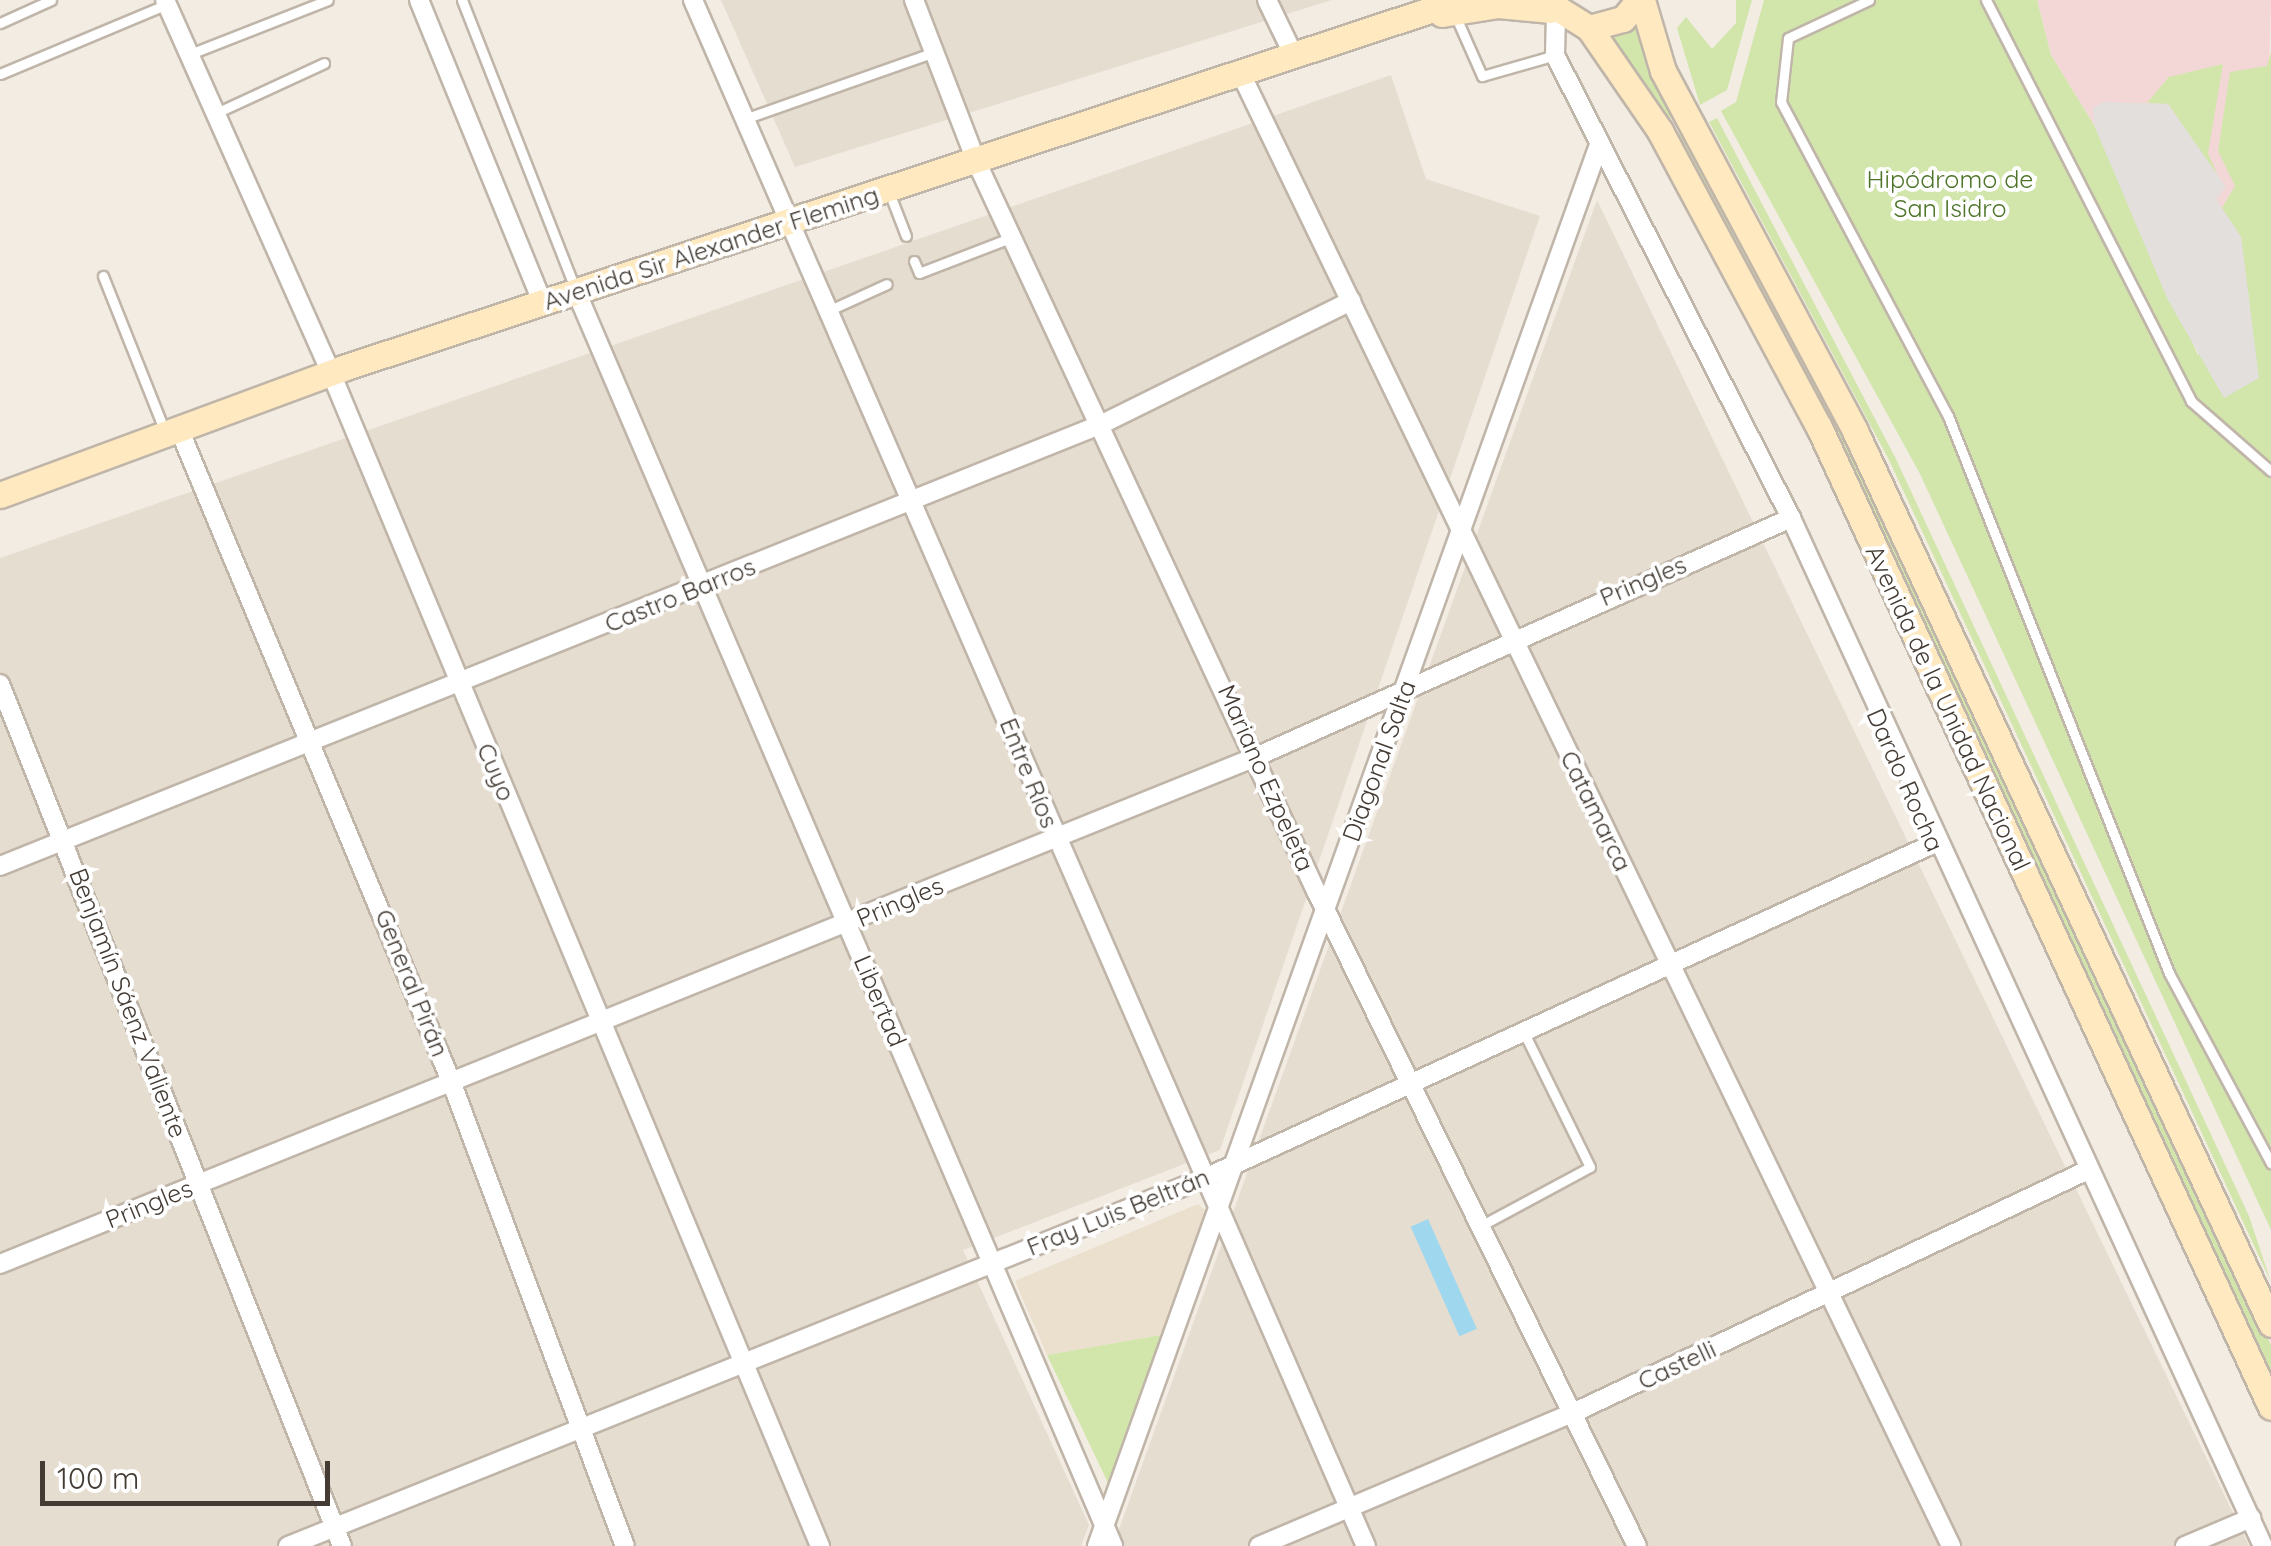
<!DOCTYPE html>
<html>
<head>
<meta charset="utf-8">
<style>
	body { margin:0 }
	#map { position:relative; width:2271px; height:1546px; overflow:hidden; background:#f2ece3; font-family:Quicksand,sans-serif }
	div>[style] { position:absolute }
	[style*='--x'] { left:calc(var(--x)*1px); top:calc(var(--y)*1px); width:calc(var(--w)*1px); rotate:calc(var(--a)*1deg) }
	.residential>* { inset:0; background:#e6ddd1 }
	.education>* { inset:0; background:#ebdfcd }
	.medical>* { inset:0; background:#f3d7d6 }
	.green>* { inset:0; background:#d2e6ac }
	.parking>* { inset:0; background:#e2dfdc }
	.water>* { inset:0; background:#9fd7ef; transform-origin:0 0 }
	.roads { filter:drop-shadow(2px 0 #c0b5a9) drop-shadow(-2px 0 #c0b5a9) drop-shadow(0 2px #c0b5a9) drop-shadow(0 -2px #c0b5a9) }
	.lane>* { height:9px; margin:-4.5px; padding:0 4.5px; transform-origin:4.5px; border-radius:4.5px; background:#fff }
	.street>* { height:18px; margin:-9px; padding:0 9px; transform-origin:9px; border-radius:9px; background:#fff }
	.secondary>* { height:25px; margin:-12.5px; padding:0 12.5px; transform-origin:12.5px; border-radius:12.5px; background:#fee9c1 }
	span { translate:-50% -50%; white-space:nowrap; text-align:center; line-height:1.15; -webkit-text-stroke:8px #fff; paint-order:stroke }
	.park-label { font-size:25px; color:#4d7428 }
	.street-label { font-size:25px; color:#433b34 }
	.scale { position:absolute; left:40px; top:1461px; width:290px; height:45px; box-sizing:border-box; border:5px solid #433b34; border-top:0; padding-left:12px; font-size:30px; line-height:35px; white-space:nowrap; color:#433b34; -webkit-text-stroke:8px #fff; paint-order:stroke }
</style>
</head>
<body>
<div id="map">
	<div class="residential">
		<i style="clip-path:polygon(721px 0,1332px 0,795px 167px)"></i>
		<i style="clip-path:polygon(1391px 75px,1426px 179px,1540px 216px,1220px 1150px,963px 1250px,1089px 1525px,1081px 1546px,0 1546px,0 558px)"></i>
		<i style="clip-path:polygon(1597px 200px,2249px 1546px,1113px 1546px)"></i>
	</div>
	<div class="education">
		<i style="clip-path:polygon(1198px 1204px,1206px 1211px,1161px 1335px,1047px 1355px,1015px 1281px)"></i>
	</div>
	<div class="medical">
		<i style="clip-path:polygon(2037px 0,2271px 0,2263px 309px,2094px 125px,2051px 55px)"></i>
	</div>
	<div class="green">
		<i style="clip-path:polygon(1736px 0,1752px 0,1727px 90px,1700px 105px,1677px 28px,1686px 17px,1712px 49px,1736px 23px)"></i>
		<i style="clip-path:polygon(1764px 0,2037px 0,2051px 55px,2094px 125px,2198px 355px,2250px 307px,2241px 237px,2222px 208px,2235px 186px,2218px 151px,2230px 72px,2267px 66px,2271px 52px,2271px 1230px,1920px 474px,1721px 111px,1736px 102px)"></i>
		<i style="clip-path:polygon(1639px 18px,1647px 63px,1674px 116px,1663px 121px,1602px 37px)"></i>
		<i style="clip-path:polygon(2223px 64px,2208px 153px,2219px 179px,2168px 104px,2147px 103px,2169px 77px)"></i>
		<i style="clip-path:polygon(1717px 118px,1895px 457px,2249px 1216px,2271px 1282px,1889px 460px,1709px 122px)"></i>
		<i style="clip-path:polygon(1684px 132px,1832px 407px,2158px 1099px,2271px 1345px,2271px 1384px,1670px 138px)"></i>
		<i style="clip-path:polygon(1161px 1335px,1109px 1485px,1047px 1355px)"></i>
	</div>
	<div class="parking">
		<i style="clip-path:polygon(2104px 102px,2168px 104px,2226px 187px,2216px 199px,2241px 237px,2259px 378px,2224px 398px,2168px 300px,2094px 125px,2093px 108px)"></i>
	</div>
	<div class="water">
		<i style="left:1428px;top:1219px;width:120px;height:19px;rotate:66deg"></i>
	</div>
	<div class="roads">
		<div class="lane">
			<i style="--x:462;--y:0;--w:313;--a:68.6"></i>
			<i style="--x:1869;--y:0;--w:89;--a:154.9"></i>
			<i style="--x:1788;--y:38;--w:64;--a:96.2"></i>
			<i style="--x:1781;--y:102;--w:356;--a:62"></i>
			<i style="--x:1948;--y:416;--w:599;--a:68.36"></i>
			<i style="--x:2169;--y:973;--w:216;--a:61.8"></i>
			<i style="--x:1986;--y:0;--w:450;--a:62.9"></i>
			<i style="--x:2191;--y:401;--w:106;--a:41.2"></i>
			<i style="--x:1455;--y:15;--w:67;--a:66.1"></i>
			<i style="--x:1482;--y:76;--w:76;--a:-16"></i>
			<i style="--x:0;--y:23;--w:56;--a:-24.3"></i>
			<i style="--x:190;--y:54;--w:148;--a:-21.4"></i>
			<i style="--x:0;--y:74;--w:181;--a:-22.7"></i>
			<i style="--x:216;--y:113;--w:119;--a:-24.8"></i>
			<i style="--x:747;--y:118;--w:198;--a:-19.4"></i>
			<i style="--x:889;--y:192;--w:47;--a:68.9"></i>
			<i style="--x:914;--y:261;--w:13;--a:67"></i>
			<i style="--x:919;--y:273;--w:101;--a:-21"></i>
			<i style="--x:103;--y:276;--w:168;--a:68.3"></i>
			<i style="--x:832;--y:309;--w:60;--a:-24.4"></i>
			<i style="--x:1484;--y:1224;--w:120;--a:-28.3"></i>
			<i style="--x:1590;--y:1167;--w:149;--a:-116.2"></i>
		</div>
		<div class="street">
			<i style="--x:165;--y:0;--w:408;--a:66"></i>
			<i style="--x:331;--y:373;--w:1271;--a:67.37"></i>
			<i style="--x:419;--y:0;--w:326;--a:67.8"></i>
			<i style="--x:693;--y:0;--w:1686;--a:66.48"></i>
			<i style="--x:914;--y:0;--w:175;--a:68.9"></i>
			<i style="--x:977;--y:163;--w:805;--a:65.03"></i>
			<i style="--x:1317;--y:893;--w:727;--a:63.89"></i>
			<i style="--x:1267;--y:0;--w:64;--a:64.2"></i>
			<i style="--x:1556;--y:14;--w:41;--a:91.4"></i>
			<i style="--x:1555;--y:55;--w:520;--a:62.99"></i>
			<i style="--x:1791;--y:518;--w:1131;--a:65.34"></i>
			<i style="--x:1242;--y:76;--w:1632;--a:64.25"></i>
			<i style="--x:576;--y:291;--w:1365;--a:66.83"></i>
			<i style="--x:179;--y:429;--w:706;--a:67.36"></i>
			<i style="--x:451;--y:1081;--w:496;--a:69.5"></i>
			<i style="--x:0;--y:684;--w:927;--a:68.36"></i>
			<i style="--x:0;--y:866;--w:1187;--a:-21.86"></i>
			<i style="--x:1102;--y:424;--w:278;--a:-26.3"></i>
			<i style="--x:0;--y:1264;--w:1357;--a:-21.99"></i>
			<i style="--x:1258;--y:756;--w:584;--a:-24.06"></i>
			<i style="--x:288;--y:1546;--w:988;--a:-21.87"></i>
			<i style="--x:1205;--y:1178;--w:801;--a:-24.65"></i>
			<i style="--x:1097;--y:1546;--w:1488;--a:-70.29"></i>
			<i style="--x:1259;--y:1546;--w:341;--a:-23"></i>
			<i style="--x:1573;--y:1413;--w:569;--a:-25.26"></i>
			<i style="--x:2185;--y:1546;--w:72;--a:-23"></i>
		</div>
		<div class="secondary">
			<i style="--x:1544;--y:0;--w:53;--a:31.9"></i>
			<i style="--x:1589;--y:28;--w:35;--a:-15"></i>
			<i style="--x:1623;--y:19;--w:25;--a:-50"></i>
			<i style="--x:1642;--y:0;--w:74;--a:73.5"></i>
			<i style="--x:1663;--y:71;--w:408;--a:61.9"></i>
			<i style="--x:1855;--y:431;--w:985;--a:65.02"></i>
			<i style="--x:1442;--y:14;--w:57;--a:-9.1"></i>
			<i style="--x:1498;--y:5;--w:53;--a:5.4"></i>
			<i style="--x:1589;--y:28;--w:125;--a:55.4"></i>
			<i style="--x:1660;--y:131;--w:336;--a:61.8"></i>
			<i style="--x:1819;--y:427;--w:1079;--a:65.24"></i>
			<i style="--x:0;--y:495;--w:366;--a:-20.3"></i>
			<i style="--x:343;--y:368;--w:1176;--a:-18.23"></i>
		</div>
	</div>
	<div class="park-label">
		<span style="left:1950px;top:194px">Hipódromo de<br>San Isidro</span>
	</div>
	<div class="street-label">
		<span style="left:711px;top:248px;rotate:-18deg">Avenida Sir Alexander Fleming</span>
		<span style="left:1643px;top:581px;rotate:-23deg">Pringles</span>
		<span style="left:680px;top:595px;rotate:-22deg">Castro Barros</span>
		<span style="left:1948px;top:708px;rotate:65deg">Avenida de la Unidad Nacional</span>
		<span style="left:1379px;top:761px;rotate:-70deg">Diagonal Salta</span>
		<span style="left:496px;top:772px;rotate:67deg">Cuyo</span>
		<span style="left:1029px;top:773px;rotate:68deg">Entre Ríos</span>
		<span style="left:1266px;top:778px;rotate:66deg">Mariano Ezpeleta</span>
		<span style="left:1905px;top:780px;rotate:66deg">Dardo Rocha</span>
		<span style="left:1596px;top:811px;rotate:64deg">Catamarca</span>
		<span style="left:900px;top:902px;rotate:-23deg">Pringles</span>
		<span style="left:412px;top:983px;rotate:68deg">General Pirán</span>
		<span style="left:880px;top:1001px;rotate:67deg">Libertad</span>
		<span style="left:128px;top:1003px;rotate:69deg">Benjamín Sáenz Valiente</span>
		<span style="left:149px;top:1204px;rotate:-22deg">Pringles</span>
		<span style="left:1118px;top:1212px;rotate:-22deg">Fray Luis Beltrán</span>
		<span style="left:1677px;top:1365px;rotate:-25deg">Castelli</span>
	</div>
	<div class="scale">100 m</div>
</div>
</body>
</html>
